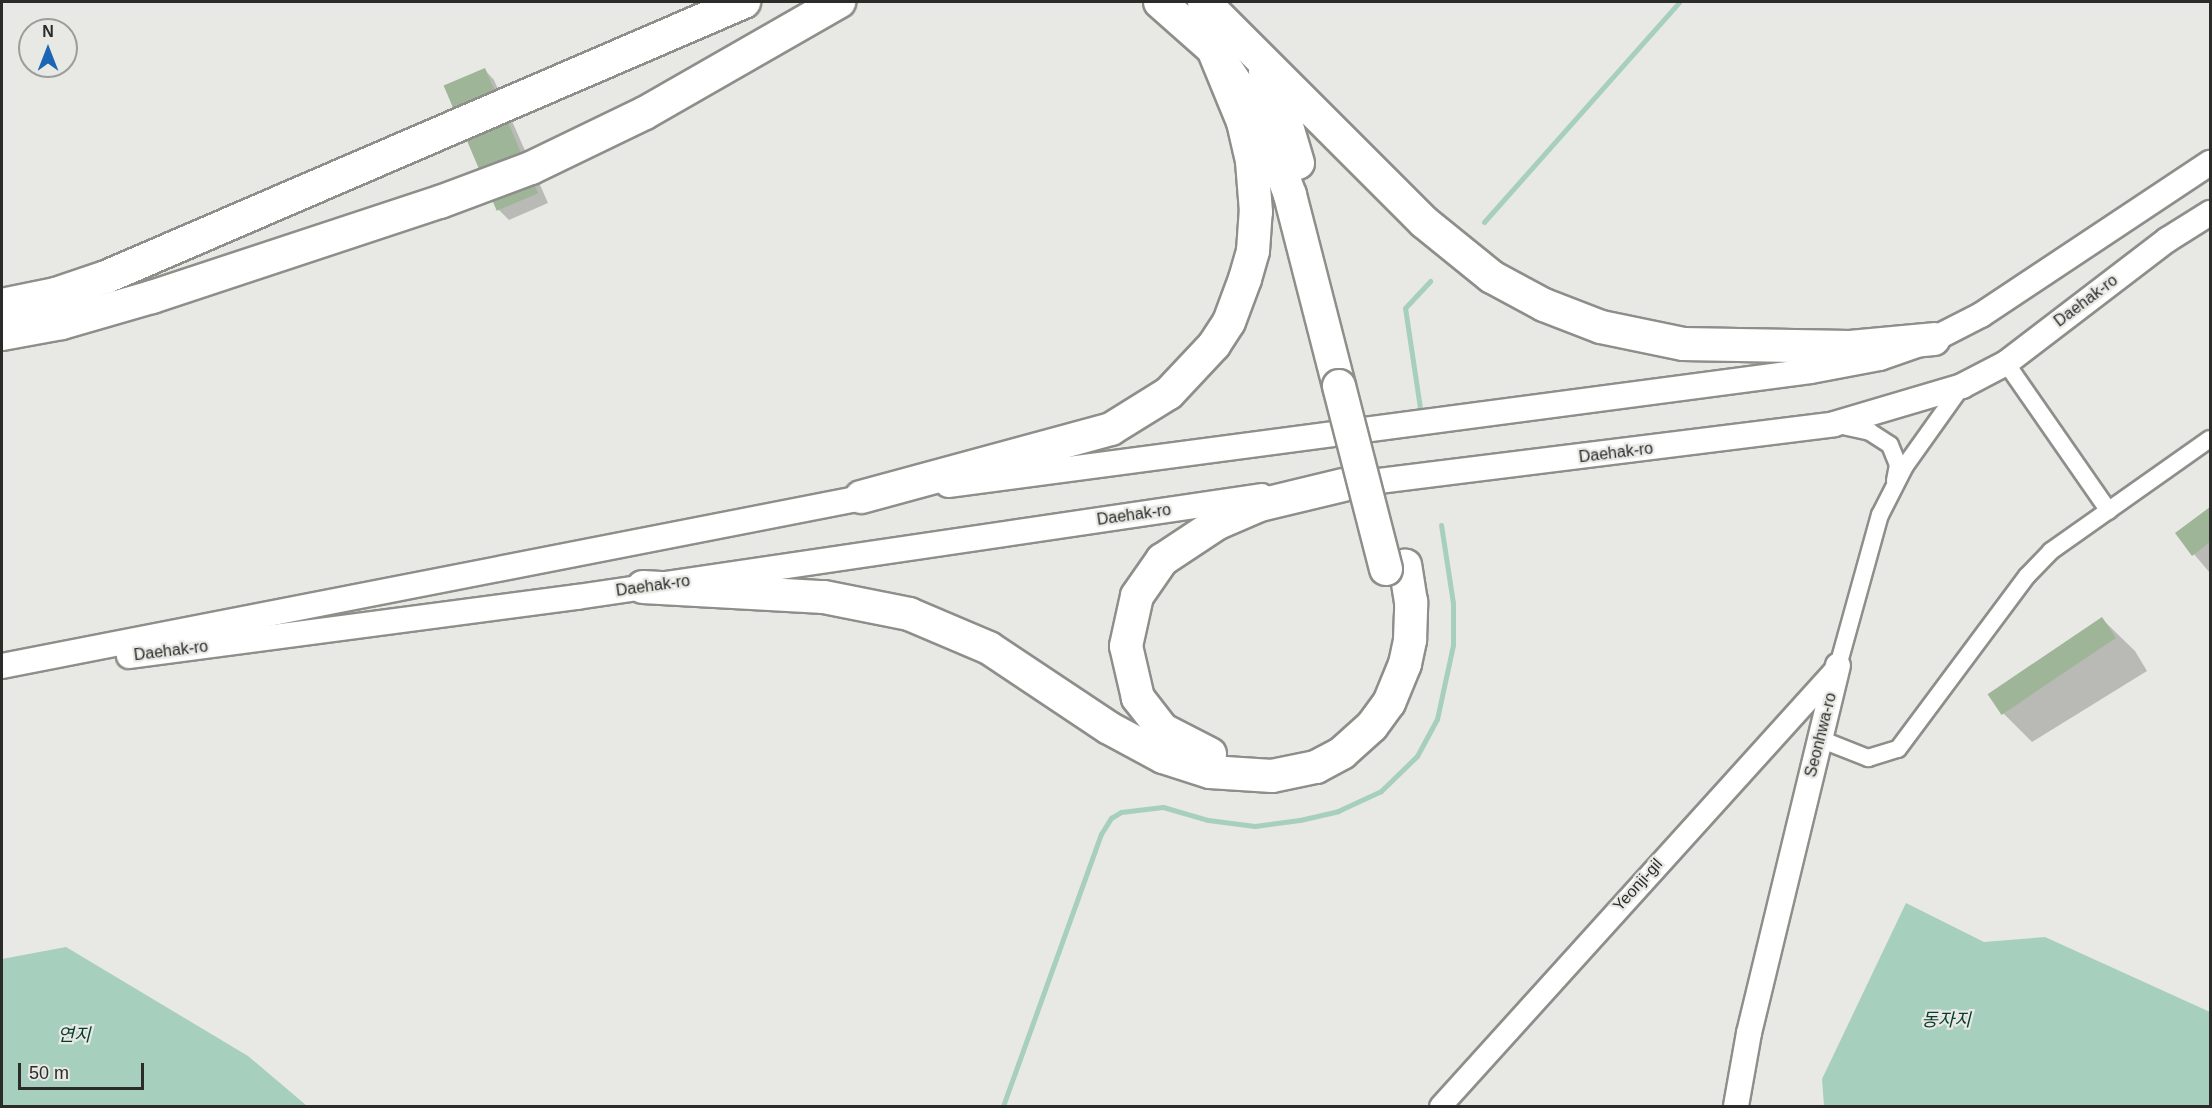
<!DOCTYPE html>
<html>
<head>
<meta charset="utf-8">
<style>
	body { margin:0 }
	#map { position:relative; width:2212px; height:1108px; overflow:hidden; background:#e8e9e4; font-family:Helvetica,"Noto Sans KR",sans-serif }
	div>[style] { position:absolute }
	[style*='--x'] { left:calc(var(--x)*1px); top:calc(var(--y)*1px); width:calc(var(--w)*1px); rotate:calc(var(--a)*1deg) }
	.water>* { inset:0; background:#a7cfbd }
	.shadow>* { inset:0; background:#0003 }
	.stream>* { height:5px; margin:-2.5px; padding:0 2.5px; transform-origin:2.5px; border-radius:2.5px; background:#a7cfbd }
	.building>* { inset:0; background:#9eb597; transform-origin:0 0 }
	.roads { filter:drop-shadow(2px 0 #8e8e8a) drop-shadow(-2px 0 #8e8e8a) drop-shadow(0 2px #8e8e8a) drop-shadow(0 -2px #8e8e8a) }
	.minor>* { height:16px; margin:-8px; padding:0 8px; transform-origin:8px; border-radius:8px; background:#fff }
	.tertiary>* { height:21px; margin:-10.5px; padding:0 10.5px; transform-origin:10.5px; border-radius:10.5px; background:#fff }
	.secondary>* { height:24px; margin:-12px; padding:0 12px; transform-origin:12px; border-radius:12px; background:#fff }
	.motorway>* { height:32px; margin:-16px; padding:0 16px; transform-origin:16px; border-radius:16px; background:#fff }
	.bridges { filter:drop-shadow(2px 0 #8e8e8a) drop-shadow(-2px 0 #8e8e8a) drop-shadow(0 2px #8e8e8a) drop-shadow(0 -2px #8e8e8a) }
	.motorway-bridge>* { height:32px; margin:-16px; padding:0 16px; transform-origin:16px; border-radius:16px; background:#fff }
	span { translate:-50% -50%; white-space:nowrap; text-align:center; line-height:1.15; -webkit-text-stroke:4.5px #e8e9e4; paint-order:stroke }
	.street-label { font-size:16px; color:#2b2c2a }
	.water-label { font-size:18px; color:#053d2c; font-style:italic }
	.frame { position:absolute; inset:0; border:3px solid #2b2c2a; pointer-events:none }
	.north { position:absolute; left:18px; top:18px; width:60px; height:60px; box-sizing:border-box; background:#e8e9e4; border:2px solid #9c9d9a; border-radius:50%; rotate:0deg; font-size:16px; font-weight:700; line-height:24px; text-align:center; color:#2b2c2a }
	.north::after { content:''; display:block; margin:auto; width:21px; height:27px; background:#1a65b4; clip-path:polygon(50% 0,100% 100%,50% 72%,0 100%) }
	.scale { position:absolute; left:18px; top:1063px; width:126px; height:27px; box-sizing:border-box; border:3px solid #2b2c2a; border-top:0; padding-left:8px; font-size:18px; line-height:21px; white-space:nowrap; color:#2b2c2a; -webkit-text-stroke:4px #e8e9e4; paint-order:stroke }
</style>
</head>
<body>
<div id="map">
	<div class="water">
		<i style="clip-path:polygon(1906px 903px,1984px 942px,2045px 937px,2210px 1012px,2210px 1106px,1824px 1106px,1822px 1079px)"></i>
		<i style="clip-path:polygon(66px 947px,248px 1056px,307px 1106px,2px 1106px,2px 959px)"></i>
	</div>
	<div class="shadow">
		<i style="clip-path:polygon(485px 70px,494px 80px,548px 203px,509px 220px,499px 210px)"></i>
		<i style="clip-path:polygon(2210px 509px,2210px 573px,2177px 534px)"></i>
		<i style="clip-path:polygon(2102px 619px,2135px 651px,2147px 671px,2032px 742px,1999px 709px)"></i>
	</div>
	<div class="stream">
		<i style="--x:1484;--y:222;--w:294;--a:-48.4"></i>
		<i style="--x:1420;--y:408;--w:101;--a:-98.5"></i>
		<i style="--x:1405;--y:308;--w:37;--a:-47"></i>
		<i style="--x:1003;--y:1106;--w:289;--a:-70.2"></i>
		<i style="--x:1101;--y:834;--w:19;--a:-58"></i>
		<i style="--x:1111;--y:818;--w:12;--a:-31"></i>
		<i style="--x:1121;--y:812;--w:42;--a:-6.8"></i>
		<i style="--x:1163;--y:807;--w:47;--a:16.1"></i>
		<i style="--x:1208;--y:820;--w:47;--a:7.3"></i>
		<i style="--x:1255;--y:826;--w:45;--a:-7.6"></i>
		<i style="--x:1300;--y:820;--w:39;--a:-13"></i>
		<i style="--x:1338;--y:811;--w:47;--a:-24.9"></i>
		<i style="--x:1381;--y:791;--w:50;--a:-44.2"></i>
		<i style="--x:1417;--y:756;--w:42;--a:-61.6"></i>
		<i style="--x:1437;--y:719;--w:76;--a:-77.8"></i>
		<i style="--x:1453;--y:645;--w:42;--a:-90"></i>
		<i style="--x:1453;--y:603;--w:79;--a:-98.7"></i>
	</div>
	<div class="building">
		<i style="left:485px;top:68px;width:136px;height:45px;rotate:67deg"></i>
		<i style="clip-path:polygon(2210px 507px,2210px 542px,2192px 556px,2175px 533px)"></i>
		<i style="left:2102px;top:617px;width:25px;height:138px;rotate:56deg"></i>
	</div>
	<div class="roads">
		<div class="minor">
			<i style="--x:2006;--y:363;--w:180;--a:55.2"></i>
			<i style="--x:1838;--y:425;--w:33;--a:12"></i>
			<i style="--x:1870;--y:432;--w:24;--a:33"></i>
			<i style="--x:1890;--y:445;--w:22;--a:68"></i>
			<i style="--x:1898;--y:465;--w:16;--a:101"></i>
			<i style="--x:1838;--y:666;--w:157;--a:-74.5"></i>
			<i style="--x:1880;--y:515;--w:55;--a:-63"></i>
			<i style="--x:1905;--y:466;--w:98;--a:-54.5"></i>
			<i style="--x:1820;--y:739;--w:52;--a:21.6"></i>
			<i style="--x:1868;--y:758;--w:31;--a:-17"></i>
			<i style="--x:1898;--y:749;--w:216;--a:-53.3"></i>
			<i style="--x:2027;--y:576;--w:35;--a:-46"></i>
			<i style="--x:2051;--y:551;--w:194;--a:-35.2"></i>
		</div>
		<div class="tertiary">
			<i style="--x:1440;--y:1106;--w:593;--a:-47.87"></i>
		</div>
		<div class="secondary">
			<i style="--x:948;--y:485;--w:870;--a:-7.53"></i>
			<i style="--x:1811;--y:371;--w:70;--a:-10.7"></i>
			<i style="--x:1880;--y:358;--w:57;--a:-19.4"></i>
			<i style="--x:1934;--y:339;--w:53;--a:-27.1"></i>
			<i style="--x:1981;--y:315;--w:275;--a:-33.6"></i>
			<i style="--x:1347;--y:485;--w:491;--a:-7.1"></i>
			<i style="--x:1834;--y:424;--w:134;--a:-16.5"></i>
			<i style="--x:1962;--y:386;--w:50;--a:-27.6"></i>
			<i style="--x:2006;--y:363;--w:203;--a:-37.4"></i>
			<i style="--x:2167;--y:240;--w:51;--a:-32.1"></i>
			<i style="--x:129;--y:656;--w:452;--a:-7.5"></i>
			<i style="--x:577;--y:597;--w:692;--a:-8.39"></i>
			<i style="--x:2;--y:666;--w:892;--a:-11.06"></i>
			<i style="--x:1736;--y:1106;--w:74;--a:-79.9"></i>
			<i style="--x:1749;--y:1033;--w:378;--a:-76.4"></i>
		</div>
		<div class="motorway">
			<i style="--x:1160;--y:2;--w:71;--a:41.6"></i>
			<i style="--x:1213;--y:49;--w:92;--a:56.1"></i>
			<i style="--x:1264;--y:125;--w:75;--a:69.6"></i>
			<i style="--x:1290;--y:195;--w:197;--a:75.6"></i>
			<i style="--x:1204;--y:2;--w:311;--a:45"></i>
			<i style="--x:1424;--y:222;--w:87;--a:39"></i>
			<i style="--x:1492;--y:277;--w:59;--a:28.3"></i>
			<i style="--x:1544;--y:305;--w:61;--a:21.1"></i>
			<i style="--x:1601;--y:327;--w:84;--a:11.7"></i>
			<i style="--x:1683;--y:344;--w:167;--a:1"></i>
			<i style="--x:1850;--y:347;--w:84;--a:-5.4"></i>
			<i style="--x:1265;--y:72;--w:48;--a:66.6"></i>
			<i style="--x:1284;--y:116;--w:49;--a:73.4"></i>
			<i style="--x:2;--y:305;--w:55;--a:-11.5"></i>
			<i style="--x:56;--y:294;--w:53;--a:-18.8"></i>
			<i style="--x:106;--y:277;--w:695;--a:-23.32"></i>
			<i style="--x:2;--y:334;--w:61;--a:-10.4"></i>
			<i style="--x:62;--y:323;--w:94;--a:-16.1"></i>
			<i style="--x:152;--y:297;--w:303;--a:-18.3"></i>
			<i style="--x:440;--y:202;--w:97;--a:-20.5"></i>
			<i style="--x:531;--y:168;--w:127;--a:-25.8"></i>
			<i style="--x:645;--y:113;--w:224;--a:-29.8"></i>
			<i style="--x:861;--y:497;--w:259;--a:-15.2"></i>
			<i style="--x:1111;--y:429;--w:68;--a:-31.8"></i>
			<i style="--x:1169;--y:393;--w:66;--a:-46.8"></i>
			<i style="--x:1214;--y:345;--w:27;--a:-57"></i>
			<i style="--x:1229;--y:322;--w:46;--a:-69.6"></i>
			<i style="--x:1245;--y:279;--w:29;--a:-74"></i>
			<i style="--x:1253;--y:251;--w:39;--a:-86"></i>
			<i style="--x:1256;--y:212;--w:51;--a:-94.5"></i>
			<i style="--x:1252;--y:161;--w:40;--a:-103"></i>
			<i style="--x:1243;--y:122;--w:79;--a:-112.3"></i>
			<i style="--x:643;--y:587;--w:181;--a:3.2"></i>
			<i style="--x:824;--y:597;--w:87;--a:11.3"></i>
			<i style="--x:909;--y:614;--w:87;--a:23"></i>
			<i style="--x:989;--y:648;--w:144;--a:33.7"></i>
			<i style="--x:1109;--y:728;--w:61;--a:28.2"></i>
			<i style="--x:1163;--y:757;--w:49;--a:17.7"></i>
			<i style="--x:1210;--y:772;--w:62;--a:3.7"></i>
			<i style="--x:1272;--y:776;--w:45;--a:-11.6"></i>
			<i style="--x:1316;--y:767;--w:30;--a:-28"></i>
			<i style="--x:1342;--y:753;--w:40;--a:-42"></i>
			<i style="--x:1372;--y:726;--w:29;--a:-54"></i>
			<i style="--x:1389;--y:703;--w:42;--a:-67.7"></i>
			<i style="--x:1405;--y:664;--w:25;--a:-78"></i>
			<i style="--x:1410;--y:640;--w:38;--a:-88"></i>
			<i style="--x:1411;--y:602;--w:37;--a:-99"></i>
			<i style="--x:1210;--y:754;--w:53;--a:-152.9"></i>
			<i style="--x:1163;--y:730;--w:41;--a:-128"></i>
			<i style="--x:1138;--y:698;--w:53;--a:-103"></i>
			<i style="--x:1126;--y:646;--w:51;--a:-77.6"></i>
			<i style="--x:1137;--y:596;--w:44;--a:-55.2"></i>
			<i style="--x:1162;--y:560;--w:67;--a:-33.5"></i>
			<i style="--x:1218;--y:523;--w:46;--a:-23.2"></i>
			<i style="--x:1260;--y:505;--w:85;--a:-13.5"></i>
		</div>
	</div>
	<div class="bridges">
		<div class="motorway-bridge">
			<i style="--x:1339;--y:386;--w:189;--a:75.6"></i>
		</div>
	</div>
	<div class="street-label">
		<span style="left:2086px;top:301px;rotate:-37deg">Daehak-ro</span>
		<span style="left:1616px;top:453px;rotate:-7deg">Daehak-ro</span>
		<span style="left:1134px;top:515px;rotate:-8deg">Daehak-ro</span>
		<span style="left:653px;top:586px;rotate:-8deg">Daehak-ro</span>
		<span style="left:171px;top:651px;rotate:-7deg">Daehak-ro</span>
		<span style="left:1821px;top:735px;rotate:-76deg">Seonhwa-ro</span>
		<span style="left:1638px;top:885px;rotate:-48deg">Yeonji-gil</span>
	</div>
	<div class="water-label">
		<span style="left:1946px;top:1020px">동자지</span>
		<span style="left:74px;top:1035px">연지</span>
	</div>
	<div class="frame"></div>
	<div class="north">N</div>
	<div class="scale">50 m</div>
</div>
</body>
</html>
